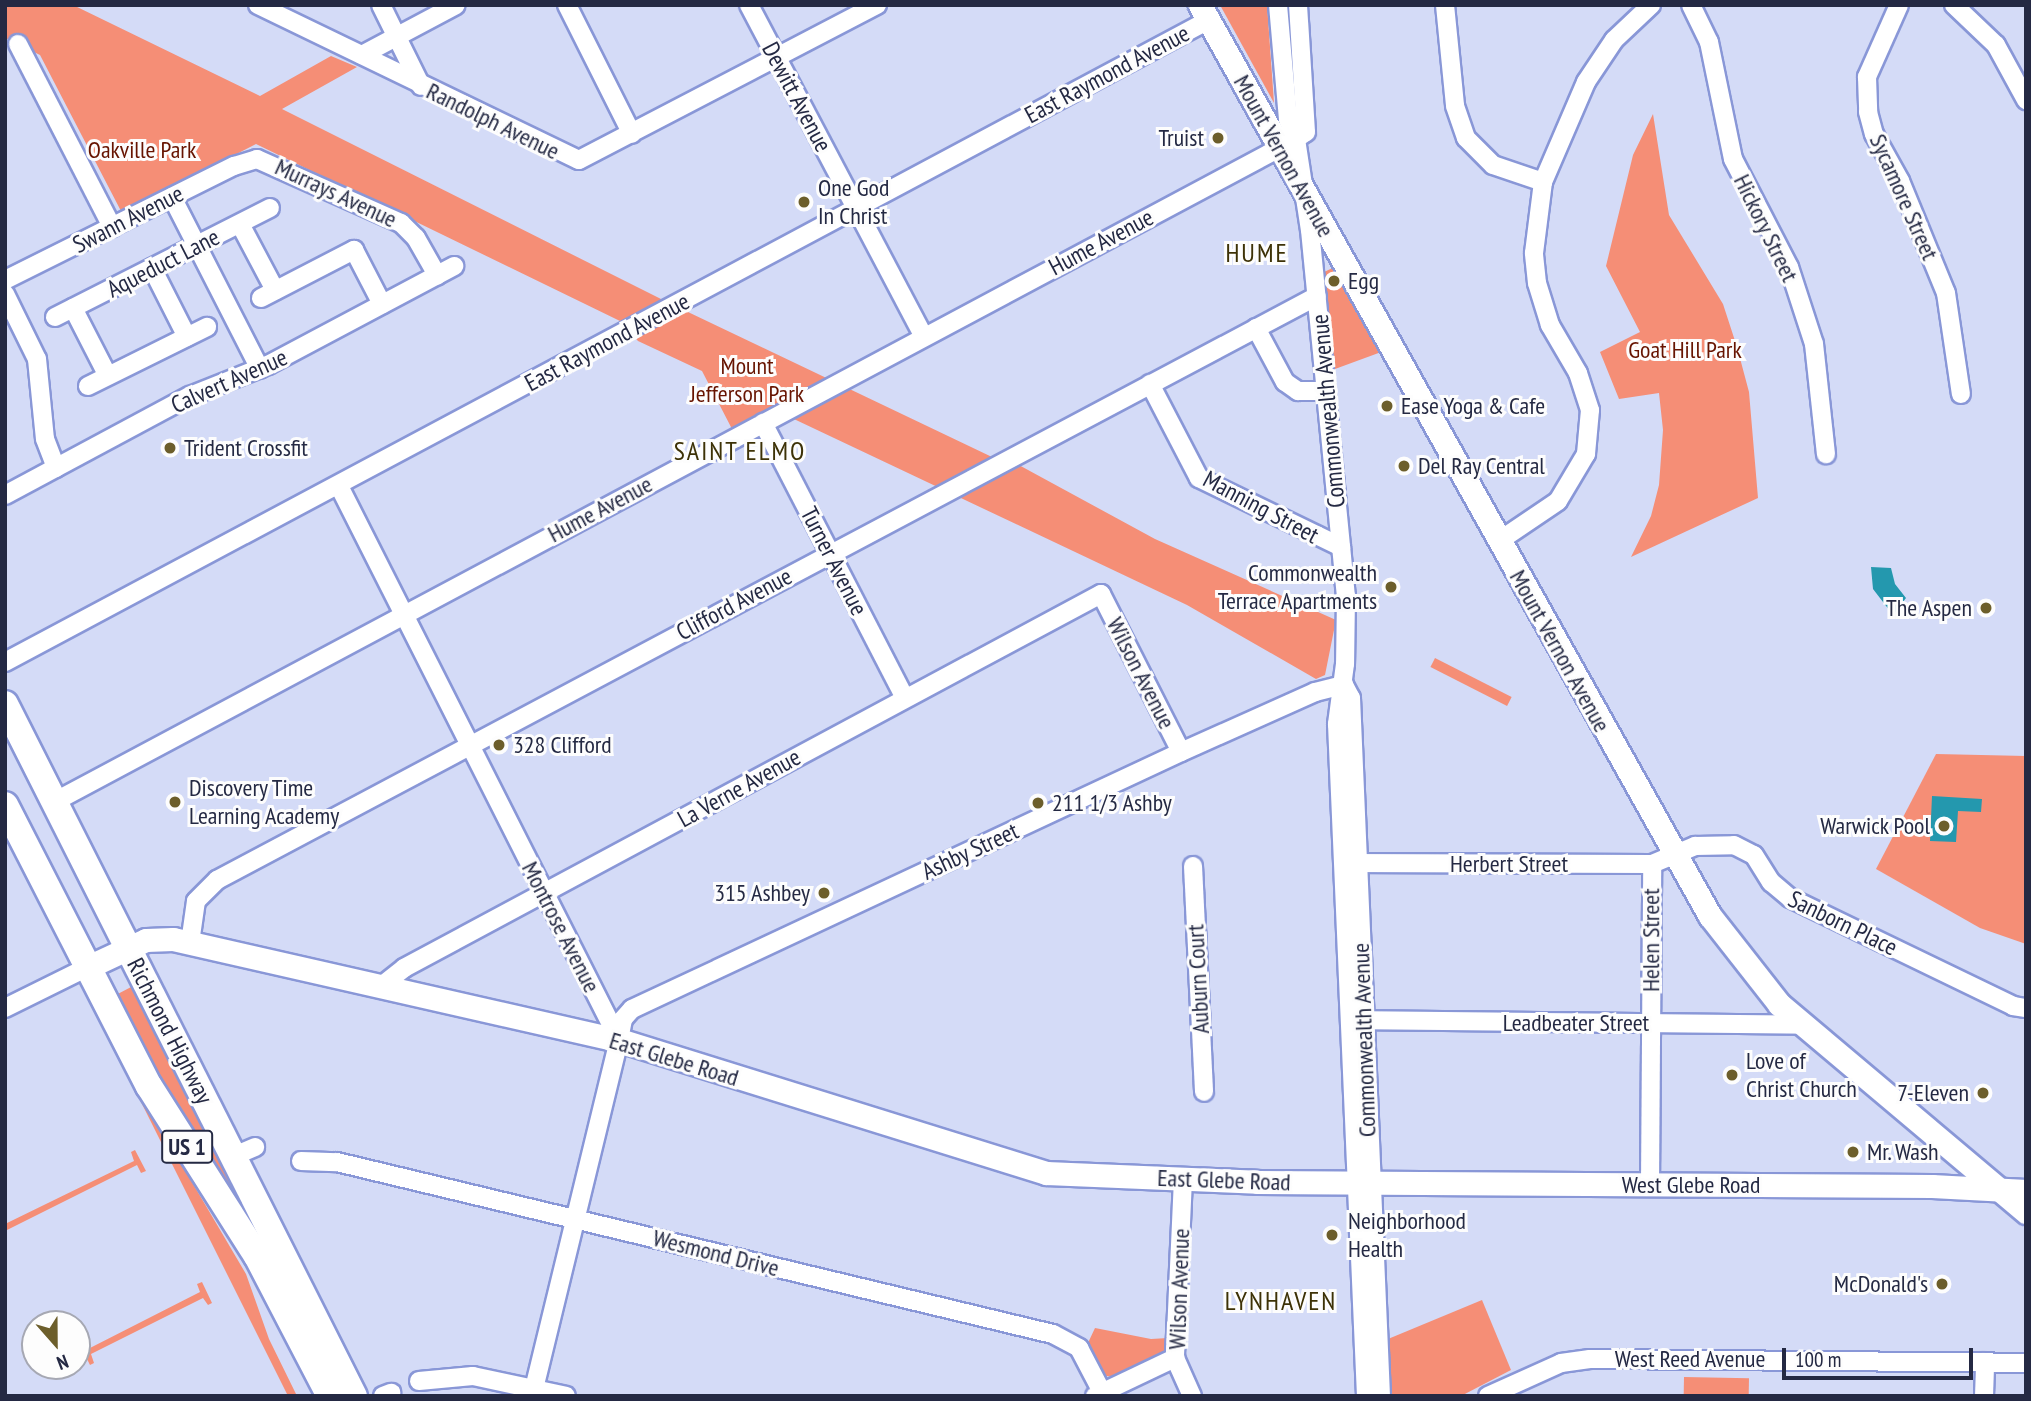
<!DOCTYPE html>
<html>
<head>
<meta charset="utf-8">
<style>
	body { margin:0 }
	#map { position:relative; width:2031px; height:1401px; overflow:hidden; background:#d4dbf7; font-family:"PT Sans Narrow",sans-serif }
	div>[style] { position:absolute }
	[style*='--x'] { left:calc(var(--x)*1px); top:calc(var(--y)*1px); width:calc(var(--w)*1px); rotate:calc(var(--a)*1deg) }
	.green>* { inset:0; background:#f58e76; transform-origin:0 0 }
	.water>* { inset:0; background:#2498ae }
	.roads { filter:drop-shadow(2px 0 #8997d7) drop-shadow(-2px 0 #8997d7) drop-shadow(0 2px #8997d7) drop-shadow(0 -2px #8997d7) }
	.minor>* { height:18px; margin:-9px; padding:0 9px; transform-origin:9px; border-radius:9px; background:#fff }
	.major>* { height:23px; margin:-11.5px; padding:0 11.5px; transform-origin:11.5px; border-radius:11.5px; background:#fff }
	.highway>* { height:26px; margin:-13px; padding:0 13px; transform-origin:13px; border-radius:13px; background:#fff }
	.dots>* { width:19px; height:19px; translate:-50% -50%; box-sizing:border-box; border:4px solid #fdfdfd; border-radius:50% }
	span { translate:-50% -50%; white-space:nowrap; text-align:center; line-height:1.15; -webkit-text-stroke:6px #fdfdfd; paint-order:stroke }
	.shield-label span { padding:2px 5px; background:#fdfdfd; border:2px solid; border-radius:5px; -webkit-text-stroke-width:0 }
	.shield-label { font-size:23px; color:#242943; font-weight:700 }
	.street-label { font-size:24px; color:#242943 }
	.poi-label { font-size:24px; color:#242943 }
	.right { translate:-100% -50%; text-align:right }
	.left { translate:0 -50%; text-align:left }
	.park-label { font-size:24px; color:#671401 }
	.neighbourhood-label { font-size:26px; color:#3d3207; letter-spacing:2px }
	.frame { position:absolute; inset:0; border:7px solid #242943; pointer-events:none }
	.north { position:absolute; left:21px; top:1310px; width:70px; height:70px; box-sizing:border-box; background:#fdfdfd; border:2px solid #a6a8b3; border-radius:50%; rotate:159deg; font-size:19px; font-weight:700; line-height:28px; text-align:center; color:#242943 }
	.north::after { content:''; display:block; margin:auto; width:24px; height:32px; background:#6c5e2b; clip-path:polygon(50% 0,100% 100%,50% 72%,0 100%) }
	.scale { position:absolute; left:1782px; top:1348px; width:191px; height:32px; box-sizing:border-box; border:4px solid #242943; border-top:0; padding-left:9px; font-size:21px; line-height:24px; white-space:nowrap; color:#242943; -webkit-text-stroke:5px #fdfdfd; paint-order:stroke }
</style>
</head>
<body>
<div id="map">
	<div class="green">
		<i style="clip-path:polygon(5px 5px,73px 5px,260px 96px,331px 56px,357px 67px,282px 109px,667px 302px,992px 457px,1017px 464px,1155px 539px,1336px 620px,1325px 675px,1316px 679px,1187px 605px,796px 420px,768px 410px,732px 429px,702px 371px,638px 341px,620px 321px,256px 144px,122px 213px,40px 55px,5px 38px)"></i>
		<i style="clip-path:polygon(1220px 5px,1267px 5px,1274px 103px)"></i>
		<i style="clip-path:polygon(1653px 114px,1669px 215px,1723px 304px,1737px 347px,1749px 392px,1758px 498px,1631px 557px,1651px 516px,1659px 485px,1663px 430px,1659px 393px,1619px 399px,1600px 352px,1640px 332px,1606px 266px,1633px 155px)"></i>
		<i style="clip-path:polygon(1337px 266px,1384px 351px,1335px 369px,1324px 272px)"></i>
		<i style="left:1435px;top:658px;width:86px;height:10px;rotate:27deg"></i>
		<i style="clip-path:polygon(1936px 754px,2026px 756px,2026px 944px,1980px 928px,1876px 869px)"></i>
		<i style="clip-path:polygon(133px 986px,197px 1114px,211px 1126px,277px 1278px,112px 997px)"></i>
		<i style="clip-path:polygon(119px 1058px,246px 1274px,269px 1339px,297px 1396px,288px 1396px)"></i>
		<i style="clip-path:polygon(135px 1150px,146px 1171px,141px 1173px,137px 1165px,5px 1231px,5px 1224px,134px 1161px,131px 1152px)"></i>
		<i style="clip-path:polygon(202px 1282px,212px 1303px,208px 1305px,203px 1298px,91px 1354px,94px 1363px,90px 1365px,79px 1343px,84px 1341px,88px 1349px,200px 1292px,197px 1284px)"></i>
		<i style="clip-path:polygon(1482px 1300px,1511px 1370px,1461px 1396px,1391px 1396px,1388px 1339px)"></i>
		<i style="clip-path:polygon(1095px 1328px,1151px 1339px,1168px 1338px,1166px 1352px,1115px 1377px,1106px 1376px,1087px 1345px)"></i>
		<i style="left:1684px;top:1377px;width:65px;height:19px;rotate:1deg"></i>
	</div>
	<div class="water">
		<i style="clip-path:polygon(1871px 567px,1891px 568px,1895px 584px,1906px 598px,1893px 615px,1873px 589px)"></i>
		<i style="clip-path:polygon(1932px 796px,1982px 799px,1981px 812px,1958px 811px,1956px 842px,1930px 841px)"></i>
	</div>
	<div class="roads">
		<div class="minor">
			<i style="--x:258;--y:5;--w:356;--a:25.8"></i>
			<i style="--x:579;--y:160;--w:336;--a:-27.5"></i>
			<i style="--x:381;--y:5;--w:90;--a:63.7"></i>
			<i style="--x:567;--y:5;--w:144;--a:63.3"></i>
			<i style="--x:749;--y:5;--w:375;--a:62.2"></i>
			<i style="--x:1278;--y:5;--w:115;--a:85"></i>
			<i style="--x:1288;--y:120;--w:21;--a:67"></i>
			<i style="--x:1296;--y:139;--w:92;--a:81.3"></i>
			<i style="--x:1310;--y:230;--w:368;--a:84.4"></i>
			<i style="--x:1346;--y:596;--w:68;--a:90.8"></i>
			<i style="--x:1345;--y:664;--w:61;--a:97.6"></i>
			<i style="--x:1337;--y:724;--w:673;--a:87.53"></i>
			<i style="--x:1445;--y:5;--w:101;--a:84.3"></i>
			<i style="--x:1455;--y:106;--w:34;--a:71"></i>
			<i style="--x:1466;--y:138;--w:38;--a:45"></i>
			<i style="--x:1493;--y:165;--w:53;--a:18.8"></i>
			<i style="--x:1691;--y:5;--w:41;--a:64.1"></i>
			<i style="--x:1709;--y:42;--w:119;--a:78.4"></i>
			<i style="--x:1733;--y:159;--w:122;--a:62.6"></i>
			<i style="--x:1789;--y:267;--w:81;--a:72"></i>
			<i style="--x:1814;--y:344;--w:111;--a:83.8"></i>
			<i style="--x:1899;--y:5;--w:79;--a:114"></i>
			<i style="--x:1867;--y:77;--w:35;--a:88"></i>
			<i style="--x:1868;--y:112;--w:23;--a:75"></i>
			<i style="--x:1874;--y:134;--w:54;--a:61"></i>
			<i style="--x:1900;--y:181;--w:121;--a:67.7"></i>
			<i style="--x:1946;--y:293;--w:102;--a:81.6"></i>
			<i style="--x:1954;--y:5;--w:58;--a:43.6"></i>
			<i style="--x:1996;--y:45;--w:63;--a:61.4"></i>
			<i style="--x:18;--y:44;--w:206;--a:62.8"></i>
			<i style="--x:362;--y:55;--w:106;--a:-28"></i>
			<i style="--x:172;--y:197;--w:193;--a:62.9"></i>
			<i style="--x:240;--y:224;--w:75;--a:62.1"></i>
			<i style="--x:152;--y:268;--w:77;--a:63.1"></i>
			<i style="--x:5;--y:280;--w:256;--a:-26.5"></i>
			<i style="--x:234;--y:166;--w:24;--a:-17"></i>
			<i style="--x:257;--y:159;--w:158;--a:24"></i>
			<i style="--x:401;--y:223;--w:21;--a:45"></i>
			<i style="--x:416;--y:238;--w:43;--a:60.4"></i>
			<i style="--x:5;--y:294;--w:72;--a:63.8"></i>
			<i style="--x:37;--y:359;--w:80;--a:84.3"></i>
			<i style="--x:45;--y:439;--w:31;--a:69"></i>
			<i style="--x:261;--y:298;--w:105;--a:-27.3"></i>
			<i style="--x:354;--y:250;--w:61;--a:62.6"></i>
			<i style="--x:73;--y:308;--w:76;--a:62.8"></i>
			<i style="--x:55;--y:317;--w:241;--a:-26.9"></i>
			<i style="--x:1256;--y:328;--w:61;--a:61.8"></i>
			<i style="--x:1285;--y:382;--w:16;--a:35"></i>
			<i style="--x:1298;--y:391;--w:28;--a:0"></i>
			<i style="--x:1150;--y:384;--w:106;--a:62.5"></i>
			<i style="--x:1199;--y:478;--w:158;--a:25.9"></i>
			<i style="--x:88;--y:386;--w:133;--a:-26.4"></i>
			<i style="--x:763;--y:423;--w:309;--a:62.7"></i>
			<i style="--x:339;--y:486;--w:621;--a:63.19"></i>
			<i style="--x:619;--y:1040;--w:366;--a:103.7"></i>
			<i style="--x:5;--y:495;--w:210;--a:-28.2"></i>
			<i style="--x:190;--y:396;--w:84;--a:-21.7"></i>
			<i style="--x:268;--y:365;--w:211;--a:-28"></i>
			<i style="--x:1499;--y:541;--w:71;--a:-34.1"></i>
			<i style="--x:1558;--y:501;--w:55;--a:-59.2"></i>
			<i style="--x:1586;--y:454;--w:44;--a:-84.8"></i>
			<i style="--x:1590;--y:410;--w:39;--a:-108"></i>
			<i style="--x:1578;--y:373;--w:56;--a:-120.3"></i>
			<i style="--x:1550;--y:325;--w:44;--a:-107.2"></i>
			<i style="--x:1537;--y:283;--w:30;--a:-96"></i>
			<i style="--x:1534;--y:253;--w:72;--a:-82.8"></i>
			<i style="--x:1543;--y:182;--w:109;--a:-66.7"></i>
			<i style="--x:1586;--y:82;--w:50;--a:-56.3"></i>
			<i style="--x:1614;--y:40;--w:51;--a:-43.4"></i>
			<i style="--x:5;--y:662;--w:1364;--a:-28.07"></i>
			<i style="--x:1344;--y:685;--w:15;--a:62"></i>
			<i style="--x:1351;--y:698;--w:699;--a:87.54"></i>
			<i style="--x:54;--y:802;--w:1408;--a:-28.09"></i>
			<i style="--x:1296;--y:139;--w:12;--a:-35"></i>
			<i style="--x:1306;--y:132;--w:127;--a:-93.6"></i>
			<i style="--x:1344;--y:863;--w:308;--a:0.2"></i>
			<i style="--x:1652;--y:864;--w:47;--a:-22.7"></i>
			<i style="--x:1695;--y:846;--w:39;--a:-1"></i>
			<i style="--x:1734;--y:845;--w:22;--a:27"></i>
			<i style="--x:1754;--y:855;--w:32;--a:58"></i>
			<i style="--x:1771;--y:882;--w:25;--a:40"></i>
			<i style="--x:1790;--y:898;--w:248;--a:25.8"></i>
			<i style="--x:2013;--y:1006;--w:13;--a:9"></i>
			<i style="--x:1193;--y:866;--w:226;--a:87.2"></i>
			<i style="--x:190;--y:943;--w:42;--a:-81.9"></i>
			<i style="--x:196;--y:901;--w:30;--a:-45"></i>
			<i style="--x:217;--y:880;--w:1245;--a:-27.96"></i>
			<i style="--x:380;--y:987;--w:31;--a:-38"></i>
			<i style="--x:404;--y:968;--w:791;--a:-28.22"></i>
			<i style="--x:1101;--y:594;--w:177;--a:63.1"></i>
			<i style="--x:5;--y:1008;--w:93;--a:-26.3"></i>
			<i style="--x:1354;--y:1020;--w:448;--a:0.6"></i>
			<i style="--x:619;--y:1040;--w:21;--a:-79"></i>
			<i style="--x:623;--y:1019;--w:13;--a:-48"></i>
			<i style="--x:632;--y:1009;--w:606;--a:-25.09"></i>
			<i style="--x:1181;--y:752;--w:147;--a:-24.1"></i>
			<i style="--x:1315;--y:692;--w:30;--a:-14"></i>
			<i style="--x:234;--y:1156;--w:23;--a:-23"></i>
			<i style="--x:301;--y:1161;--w:36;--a:2"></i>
			<i style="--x:337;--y:1162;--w:736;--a:13.51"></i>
			<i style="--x:1053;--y:1334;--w:30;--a:28"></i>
			<i style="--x:1079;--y:1348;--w:50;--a:62.4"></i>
			<i style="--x:1183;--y:1179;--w:179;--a:92.6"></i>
			<i style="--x:1175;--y:1358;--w:42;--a:65.9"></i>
			<i style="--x:1650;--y:1185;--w:321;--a:-89.6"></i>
			<i style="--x:419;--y:1381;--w:54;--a:-5.3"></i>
			<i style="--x:473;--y:1376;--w:95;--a:12.1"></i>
			<i style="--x:383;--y:1396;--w:9;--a:-21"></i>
			<i style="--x:1095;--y:1396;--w:89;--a:-25.4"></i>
			<i style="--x:1488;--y:1396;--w:80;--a:-24.3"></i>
			<i style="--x:1561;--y:1363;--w:29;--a:-8"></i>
			<i style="--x:1590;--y:1359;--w:436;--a:0.5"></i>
			<i style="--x:1984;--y:1396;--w:34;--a:-88"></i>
		</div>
		<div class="major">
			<i style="--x:1200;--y:5;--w:1044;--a:60.76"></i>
			<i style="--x:1710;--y:916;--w:112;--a:51.9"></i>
			<i style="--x:1779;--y:1004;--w:323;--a:40.1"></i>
			<i style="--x:88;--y:967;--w:64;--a:-25"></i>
			<i style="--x:146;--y:940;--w:27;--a:-2"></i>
			<i style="--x:173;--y:939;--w:457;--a:12.8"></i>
			<i style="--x:619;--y:1040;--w:447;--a:17.3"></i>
			<i style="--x:1046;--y:1173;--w:211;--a:2.4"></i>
			<i style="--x:1257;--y:1182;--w:675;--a:0.34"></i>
			<i style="--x:1932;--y:1186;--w:94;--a:3"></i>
		</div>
		<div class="highway">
			<i style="--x:5;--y:704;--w:775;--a:63.24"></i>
			<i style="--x:5;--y:805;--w:316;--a:62.9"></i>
			<i style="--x:149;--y:1086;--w:201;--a:57.6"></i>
			<i style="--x:257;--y:1256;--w:158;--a:62.5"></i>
		</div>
	</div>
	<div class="dots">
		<i style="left:1218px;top:138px;background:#6c5e2b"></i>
		<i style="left:804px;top:202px;background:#6c5e2b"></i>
		<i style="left:1334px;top:281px;background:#6c5e2b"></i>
		<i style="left:1387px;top:406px;background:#6c5e2b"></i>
		<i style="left:170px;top:448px;background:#6c5e2b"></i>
		<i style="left:1404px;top:466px;background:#6c5e2b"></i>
		<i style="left:1391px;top:587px;background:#6c5e2b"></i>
		<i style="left:1986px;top:608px;background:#6c5e2b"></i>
		<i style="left:499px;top:745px;background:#6c5e2b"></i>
		<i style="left:175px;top:802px;background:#6c5e2b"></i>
		<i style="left:1038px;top:803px;background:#6c5e2b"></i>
		<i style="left:1944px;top:826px;background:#6c5e2b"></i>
		<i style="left:824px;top:893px;background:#6c5e2b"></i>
		<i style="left:1732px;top:1075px;background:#6c5e2b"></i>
		<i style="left:1983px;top:1093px;background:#6c5e2b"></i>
		<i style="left:1853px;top:1152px;background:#6c5e2b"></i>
		<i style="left:1332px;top:1235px;background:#6c5e2b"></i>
		<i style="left:1942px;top:1284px;background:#6c5e2b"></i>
	</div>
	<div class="shield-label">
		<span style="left:187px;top:1147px">US 1</span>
	</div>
	<div class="street-label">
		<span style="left:1107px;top:74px;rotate:-28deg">East Raymond Avenue</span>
		<span style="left:797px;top:97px;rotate:62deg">Dewitt Avenue</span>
		<span style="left:493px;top:121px;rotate:26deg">Randolph Avenue</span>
		<span style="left:1284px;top:156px;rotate:61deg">Mount Vernon Avenue</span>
		<span style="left:336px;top:193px;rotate:25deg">Murrays Avenue</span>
		<span style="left:1904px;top:197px;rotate:66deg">Sycamore Street</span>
		<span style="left:128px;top:219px;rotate:-27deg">Swann Avenue</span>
		<span style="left:1766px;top:228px;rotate:64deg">Hickory Street</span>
		<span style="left:1101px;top:242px;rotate:-28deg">Hume Avenue</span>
		<span style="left:163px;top:263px;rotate:-27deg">Aqueduct Lane</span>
		<span style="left:607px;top:342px;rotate:-28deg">East Raymond Avenue</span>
		<span style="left:229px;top:381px;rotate:-24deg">Calvert Avenue</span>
		<span style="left:1328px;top:411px;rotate:-95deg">Commonwealth Avenue</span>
		<span style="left:1261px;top:507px;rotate:28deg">Manning Street</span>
		<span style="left:600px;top:509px;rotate:-28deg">Hume Avenue</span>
		<span style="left:834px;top:561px;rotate:63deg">Turner Avenue</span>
		<span style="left:734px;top:604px;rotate:-28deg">Clifford Avenue</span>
		<span style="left:1560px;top:651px;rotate:61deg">Mount Vernon Avenue</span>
		<span style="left:1141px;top:673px;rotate:63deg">Wilson Avenue</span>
		<span style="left:739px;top:788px;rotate:-29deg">La Verne Avenue</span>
		<span style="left:970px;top:851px;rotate:-25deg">Ashby Street</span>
		<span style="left:1509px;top:864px">Herbert Street</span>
		<span style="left:1843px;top:923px;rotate:26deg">Sanborn Place</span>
		<span style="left:561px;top:927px;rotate:63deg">Montrose Avenue</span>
		<span style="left:1651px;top:940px;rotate:-90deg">Helen Street</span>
		<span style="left:1198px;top:979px;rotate:-93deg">Auburn Court</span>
		<span style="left:1576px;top:1023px">Leadbeater Street</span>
		<span style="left:170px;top:1031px;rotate:63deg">Richmond Highway</span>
		<span style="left:1364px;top:1040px;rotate:-92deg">Commonwealth Avenue</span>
		<span style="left:674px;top:1059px;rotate:17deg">East Glebe Road</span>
		<span style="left:1224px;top:1180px;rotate:2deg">East Glebe Road</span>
		<span style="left:1691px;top:1185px">West Glebe Road</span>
		<span style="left:716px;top:1253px;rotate:14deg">Wesmond Drive</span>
		<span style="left:1179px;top:1289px;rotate:-88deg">Wilson Avenue</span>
		<span style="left:1690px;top:1359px">West Reed Avenue</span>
	</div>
	<div class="poi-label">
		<span class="right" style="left:1204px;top:138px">Truist</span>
		<span class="left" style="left:818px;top:202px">One God<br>In Christ</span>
		<span class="left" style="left:1348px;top:281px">Egg</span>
		<span class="left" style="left:1401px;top:406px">Ease Yoga &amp; Cafe</span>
		<span class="left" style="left:184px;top:448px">Trident Crossfit</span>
		<span class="left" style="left:1418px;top:466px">Del Ray Central</span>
		<span class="right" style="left:1377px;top:587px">Commonwealth<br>Terrace Apartments</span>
		<span class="right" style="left:1972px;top:608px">The Aspen</span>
		<span class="left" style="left:513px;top:745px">328 Clifford</span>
		<span class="left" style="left:189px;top:802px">Discovery Time<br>Learning Academy</span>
		<span class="left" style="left:1052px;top:803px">211 1/3 Ashby</span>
		<span class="right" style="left:1930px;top:826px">Warwick Pool</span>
		<span class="right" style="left:810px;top:893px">315 Ashbey</span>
		<span class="left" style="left:1746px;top:1075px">Love of<br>Christ Church</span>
		<span class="right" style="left:1969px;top:1093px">7-Eleven</span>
		<span class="left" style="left:1867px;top:1152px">Mr. Wash</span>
		<span class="left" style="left:1348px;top:1235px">Neighborhood<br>Health</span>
		<span class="right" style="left:1928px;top:1284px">McDonald's</span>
	</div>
	<div class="park-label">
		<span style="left:142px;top:150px">Oakville Park</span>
		<span style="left:1685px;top:350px">Goat Hill Park</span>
		<span style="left:747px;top:380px">Mount<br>Jefferson Park</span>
	</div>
	<div class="neighbourhood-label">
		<span style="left:1257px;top:253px">HUME</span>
		<span style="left:740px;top:451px">SAINT ELMO</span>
		<span style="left:1281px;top:1301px">LYNHAVEN</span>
	</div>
	<div class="frame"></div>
	<div class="north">N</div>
	<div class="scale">100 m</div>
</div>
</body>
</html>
